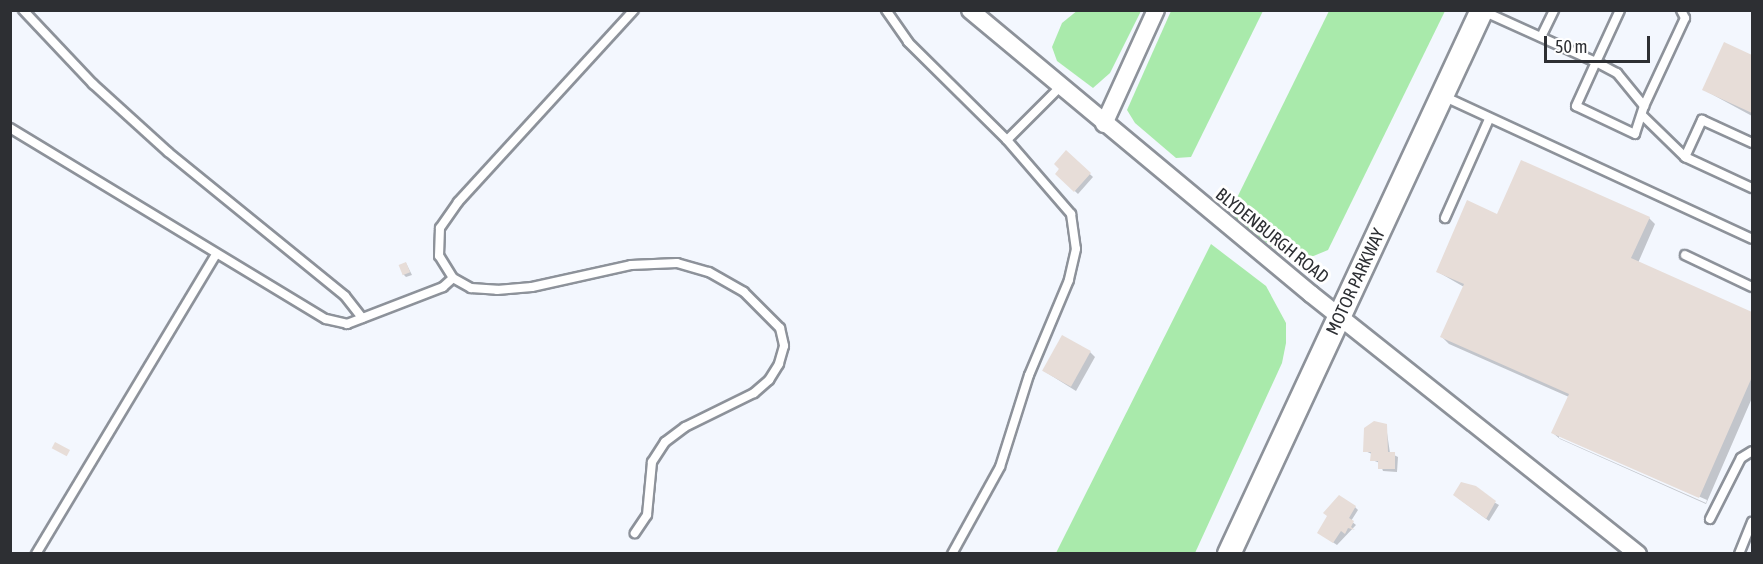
<!DOCTYPE html>
<html>
<head>
<meta charset="utf-8">
<style>
	body { margin:0 }
	#map { position:relative; width:1763px; height:564px; overflow:hidden; background:#f3f7fe; font-family:"Asap Condensed",sans-serif }
	div>[style] { position:absolute }
	[style*='--x'] { left:calc(var(--x)*1px); top:calc(var(--y)*1px); width:calc(var(--w)*1px); rotate:calc(var(--a)*1deg) }
	.green>* { inset:0; background:#a9eaab }
	.shadow>* { inset:0; background:#0003 }
	.building>* { inset:0; background:#e7ddd8; transform-origin:0 0 }
	.roads { filter:drop-shadow(2px 0 #8d929a) drop-shadow(-2px 0 #8d929a) drop-shadow(0 2px #8d929a) drop-shadow(0 -2px #8d929a) }
	.service>* { height:8px; margin:-4px; padding:0 4px; transform-origin:4px; border-radius:4px; background:#fff }
	.minor>* { height:16px; margin:-8px; padding:0 8px; transform-origin:8px; border-radius:8px; background:#fff }
	.secondary>* { height:22px; margin:-11px; padding:0 11px; transform-origin:11px; border-radius:11px; background:#fff }
	span { translate:-50% -50%; white-space:nowrap; text-align:center; line-height:1.15; -webkit-text-stroke:6px #fff; paint-order:stroke }
	.street-label { font-size:18px; color:#2d2f33 }
	.frame { position:absolute; inset:0; border:12px solid #2d2f33; pointer-events:none }
	.scale { position:absolute; left:1544px; top:36px; width:106px; height:27px; box-sizing:border-box; border:3px solid #2d2f33; border-top:0; padding-left:8px; font-size:18px; line-height:21px; white-space:nowrap; color:#2d2f33; -webkit-text-stroke:4px #fff; paint-order:stroke }
</style>
</head>
<body>
<div id="map">
	<div class="green">
		<i style="clip-path:polygon(1078px 10px,1141px 11px,1110px 73px,1093px 88px,1057px 61px,1052px 47px,1062px 23px)"></i>
		<i style="clip-path:polygon(1171px 11px,1263px 11px,1191px 157px,1176px 158px,1135px 123px,1127px 110px)"></i>
		<i style="clip-path:polygon(1329px 11px,1445px 11px,1328px 250px,1299px 262px,1288px 259px,1229px 214px)"></i>
		<i style="clip-path:polygon(1211px 244px,1266px 286px,1286px 323px,1286px 343px,1282px 363px,1195px 553px,1056px 553px)"></i>
	</div>
	<div class="shadow">
		<i style="clip-path:polygon(1725px 44px,1752px 57px,1752px 116px,1704px 90px)"></i>
		<i style="clip-path:polygon(1066px 152px,1093px 177px,1078px 194px,1057px 174px)"></i>
		<i style="clip-path:polygon(evenodd,1498px 216px,1649px 218px,1655px 224px,1638px 263px,1752px 313px,1752px 398px,1706px 504px,1560px 439px,1553px 433px,1569px 397px,1449px 344px,1442px 337px,1464px 287px,1438px 272px,1498px 216px,1559px 435px,1707px 500px,1706px 503px,1559px 438px,1559px 435px)"></i>
		<i style="clip-path:polygon(406px 263px,412px 275px,406px 277px,403px 274px)"></i>
		<i style="clip-path:polygon(1090px 352px,1095px 357px,1076px 391px,1044px 371px)"></i>
		<i style="clip-path:polygon(1386px 426px,1390px 453px,1398px 457px,1397px 472px,1383px 471px,1380px 463px,1372px 460px,1372px 454px,1365px 451px)"></i>
		<i style="clip-path:polygon(1462px 484px,1499px 505px,1489px 521px,1458px 498px)"></i>
		<i style="clip-path:polygon(1355px 507px,1358px 510px,1351px 521px,1356px 525px,1337px 545px,1322px 535px,1328px 516px)"></i>
	</div>
	<div class="building">
		<i style="clip-path:polygon(1724px 42px,1752px 55px,1752px 113px,1702px 90px)"></i>
		<i style="clip-path:polygon(1066px 150px,1091px 173px,1074px 192px,1055px 174px,1059px 169px,1054px 164px)"></i>
		<i style="clip-path:polygon(1521px 160px,1650px 217px,1631px 258px,1752px 312px,1752px 377px,1699px 498px,1551px 433px,1569px 394px,1440px 337px,1464px 284px,1436px 272px,1467px 200px,1497px 214px)"></i>
		<i style="left:406px;top:262px;width:11px;height:8px;rotate:68deg"></i>
		<i style="left:1062px;top:335px;width:33px;height:41px;rotate:29deg"></i>
		<i style="clip-path:polygon(1374px 421px,1387px 424px,1388px 452px,1395px 452px,1395px 469px,1378px 469px,1378px 461px,1370px 461px,1371px 452px,1363px 452px,1364px 428px)"></i>
		<i style="left:55px;top:442px;width:17px;height:7px;rotate:28deg"></i>
		<i style="clip-path:polygon(1461px 482px,1476px 486px,1496px 501px,1486px 519px,1453px 495px)"></i>
		<i style="clip-path:polygon(1339px 495px,1356px 506px,1349px 518px,1354px 521px,1351px 527px,1355px 530px,1348px 528px,1345px 534px,1341px 531px,1333px 543px,1317px 533px,1327px 516px,1323px 513px)"></i>
	</div>
	<div class="roads">
		<div class="service">
			<i style="--x:23;--y:10;--w:102;--a:46.6"></i>
			<i style="--x:93;--y:84;--w:101;--a:42.2"></i>
			<i style="--x:168;--y:152;--w:228;--a:39.1"></i>
			<i style="--x:345;--y:296;--w:28;--a:52"></i>
			<i style="--x:886;--y:10;--w:39;--a:55"></i>
			<i style="--x:908;--y:42;--w:139;--a:44.7"></i>
			<i style="--x:1007;--y:140;--w:98;--a:49.1"></i>
			<i style="--x:1071;--y:214;--w:35;--a:82"></i>
			<i style="--x:1076;--y:249;--w:32;--a:103"></i>
			<i style="--x:1069;--y:280;--w:103;--a:112.8"></i>
			<i style="--x:1029;--y:375;--w:96;--a:107.5"></i>
			<i style="--x:1000;--y:467;--w:99;--a:118.9"></i>
			<i style="--x:1483;--y:11;--w:124;--a:24.3"></i>
			<i style="--x:1596;--y:62;--w:24;--a:28"></i>
			<i style="--x:1617;--y:73;--w:43;--a:50.7"></i>
			<i style="--x:1644;--y:106;--w:29;--a:108"></i>
			<i style="--x:1635;--y:134;--w:65;--a:-154.6"></i>
			<i style="--x:1576;--y:106;--w:48;--a:-65.6"></i>
			<i style="--x:1596;--y:62;--w:57;--a:-65.2"></i>
			<i style="--x:1541;--y:37;--w:30;--a:-64"></i>
			<i style="--x:1443;--y:96;--w:340;--a:24.8"></i>
			<i style="--x:1644;--y:106;--w:97;--a:-65"></i>
			<i style="--x:1685;--y:18;--w:9;--a:-117"></i>
			<i style="--x:1643;--y:116;--w:59;--a:44.3"></i>
			<i style="--x:1685;--y:157;--w:74;--a:24.8"></i>
			<i style="--x:10;--y:128;--w:369;--a:31.2"></i>
			<i style="--x:326;--y:319;--w:22;--a:13"></i>
			<i style="--x:347;--y:324;--w:103;--a:-21.1"></i>
			<i style="--x:443;--y:287;--w:13;--a:-42"></i>
			<i style="--x:453;--y:278;--w:21;--a:29"></i>
			<i style="--x:471;--y:288;--w:26;--a:4"></i>
			<i style="--x:497;--y:290;--w:35;--a:-5"></i>
			<i style="--x:532;--y:287;--w:101;--a:-12.5"></i>
			<i style="--x:631;--y:265;--w:46;--a:-2.5"></i>
			<i style="--x:677;--y:263;--w:33;--a:16"></i>
			<i style="--x:709;--y:272;--w:40;--a:29.7"></i>
			<i style="--x:744;--y:292;--w:51;--a:45"></i>
			<i style="--x:780;--y:328;--w:18;--a:77"></i>
			<i style="--x:784;--y:346;--w:19;--a:106"></i>
			<i style="--x:779;--y:364;--w:19;--a:122"></i>
			<i style="--x:769;--y:380;--w:20;--a:139"></i>
			<i style="--x:754;--y:393;--w:77;--a:153.8"></i>
			<i style="--x:685;--y:427;--w:25;--a:143"></i>
			<i style="--x:665;--y:442;--w:24;--a:123"></i>
			<i style="--x:652;--y:462;--w:53;--a:95.4"></i>
			<i style="--x:647;--y:515;--w:22;--a:124"></i>
			<i style="--x:1007;--y:140;--w:75;--a:-45"></i>
			<i style="--x:1685;--y:157;--w:41;--a:-65.3"></i>
			<i style="--x:1702;--y:120;--w:55;--a:24.7"></i>
			<i style="--x:1445;--y:218;--w:108;--a:-66"></i>
			<i style="--x:1685;--y:255;--w:74;--a:25.5"></i>
			<i style="--x:453;--y:278;--w:26;--a:-122"></i>
			<i style="--x:439;--y:256;--w:28;--a:-88"></i>
			<i style="--x:440;--y:228;--w:32;--a:-55"></i>
			<i style="--x:458;--y:202;--w:260;--a:-47.5"></i>
			<i style="--x:1710;--y:519;--w:68;--a:-63.1"></i>
			<i style="--x:1741;--y:458;--w:13;--a:-32"></i>
			<i style="--x:36;--y:554;--w:350;--a:-59"></i>
			<i style="--x:1739;--y:554;--w:35;--a:-68"></i>
		</div>
		<div class="minor">
			<i style="--x:970;--y:10;--w:444;--a:39.8"></i>
			<i style="--x:1311;--y:294;--w:418;--a:38.5"></i>
			<i style="--x:1104;--y:124;--w:125;--a:-65.5"></i>
		</div>
		<div class="secondary">
			<i style="--x:1229;--y:554;--w:600;--a:-65.06"></i>
		</div>
	</div>
	<div class="street-label">
		<span style="left:1272px;top:236px;rotate:39deg">BLYDENBURGH ROAD</span>
		<span style="left:1356px;top:282px;rotate:-65deg">MOTOR PARKWAY</span>
	</div>
	<div class="frame"></div>
	<div class="scale">50 m</div>
</div>
</body>
</html>
